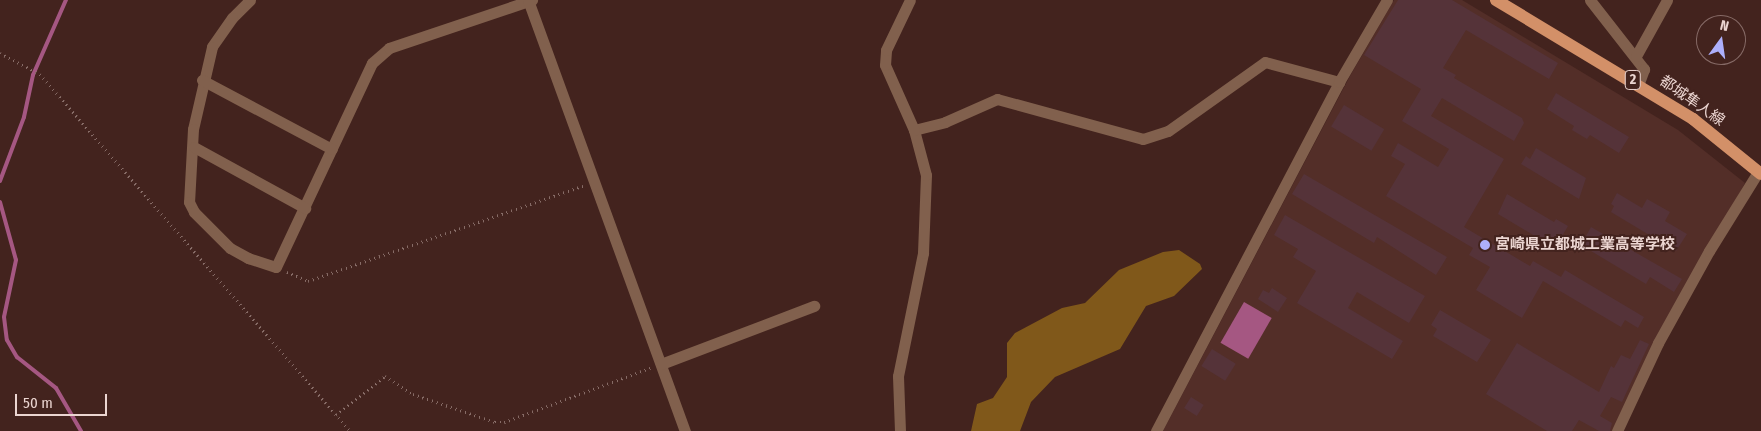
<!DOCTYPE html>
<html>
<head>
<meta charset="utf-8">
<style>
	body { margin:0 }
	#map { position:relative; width:1761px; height:431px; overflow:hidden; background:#43231e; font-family:"Fira Sans Condensed","Noto Sans JP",sans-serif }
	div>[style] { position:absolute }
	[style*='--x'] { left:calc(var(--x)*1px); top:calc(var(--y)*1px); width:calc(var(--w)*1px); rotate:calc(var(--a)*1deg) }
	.built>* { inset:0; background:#532e28 }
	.forest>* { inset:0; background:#80581a }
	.water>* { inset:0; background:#a55782; transform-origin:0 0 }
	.stream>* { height:4px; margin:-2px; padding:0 2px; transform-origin:2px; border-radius:2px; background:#a55782 }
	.building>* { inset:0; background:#553339; transform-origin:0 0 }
	.path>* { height:2.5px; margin-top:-1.25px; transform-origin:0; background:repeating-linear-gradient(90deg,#876c67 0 1px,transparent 0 5px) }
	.street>* { height:11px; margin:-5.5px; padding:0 5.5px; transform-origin:5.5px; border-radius:5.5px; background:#81604d }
	.primary>* { height:12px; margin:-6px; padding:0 6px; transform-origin:6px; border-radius:6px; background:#d39068 }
	.dots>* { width:14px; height:14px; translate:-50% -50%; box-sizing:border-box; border:2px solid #43231e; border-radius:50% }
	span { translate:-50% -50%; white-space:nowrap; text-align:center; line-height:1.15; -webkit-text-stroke:4px #43231e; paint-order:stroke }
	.shield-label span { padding:1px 4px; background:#43231e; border:1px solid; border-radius:4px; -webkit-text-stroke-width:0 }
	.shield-label { font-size:14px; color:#ebd5d1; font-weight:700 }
	.street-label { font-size:15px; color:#ebd5d1 }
	.poi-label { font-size:15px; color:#ebd5d1; font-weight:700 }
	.left { translate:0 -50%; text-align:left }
	.north { position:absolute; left:1696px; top:15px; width:50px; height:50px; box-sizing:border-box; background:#43231e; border:1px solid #866a66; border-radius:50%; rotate:14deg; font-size:14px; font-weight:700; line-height:20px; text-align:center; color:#ebd5d1 }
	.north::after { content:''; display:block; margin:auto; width:18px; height:22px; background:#adaffb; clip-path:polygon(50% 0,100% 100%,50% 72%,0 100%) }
	.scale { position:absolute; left:15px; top:394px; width:92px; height:22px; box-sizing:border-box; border:2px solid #ebd5d1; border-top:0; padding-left:6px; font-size:15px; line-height:18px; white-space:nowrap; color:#ebd5d1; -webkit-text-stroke:4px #43231e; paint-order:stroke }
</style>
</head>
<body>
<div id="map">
	<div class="built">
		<i style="clip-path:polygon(1394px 0,1462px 0,1678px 130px,1745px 183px,1613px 431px,1163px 431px,1350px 76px)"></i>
	</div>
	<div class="forest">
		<i style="clip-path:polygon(1179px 250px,1200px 264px,1202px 269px,1174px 296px,1146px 306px,1120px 349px,1055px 377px,1031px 402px,1020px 431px,971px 431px,977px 404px,993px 398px,1007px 377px,1007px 343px,1015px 333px,1062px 308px,1085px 303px,1119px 270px,1163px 252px)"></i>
	</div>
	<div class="water">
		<i style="left:1244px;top:302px;width:32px;height:47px;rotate:30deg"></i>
	</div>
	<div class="stream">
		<i style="--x:0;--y:181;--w:68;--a:-69.4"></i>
		<i style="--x:24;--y:117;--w:43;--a:-77.9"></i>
		<i style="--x:33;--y:75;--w:82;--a:-66.3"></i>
		<i style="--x:0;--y:202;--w:60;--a:74.6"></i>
		<i style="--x:16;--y:260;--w:58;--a:101.9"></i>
		<i style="--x:4;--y:317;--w:23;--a:83"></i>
		<i style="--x:7;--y:340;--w:20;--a:60"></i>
		<i style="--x:17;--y:357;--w:50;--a:38.5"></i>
		<i style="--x:56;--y:388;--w:50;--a:59.8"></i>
	</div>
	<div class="building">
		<i style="clip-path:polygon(1398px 0,1452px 0,1558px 63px,1549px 79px,1466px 30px,1443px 68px,1456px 75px,1454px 78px,1522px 118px,1524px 123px,1514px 141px,1442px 98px,1431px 116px,1504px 159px,1464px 227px,1530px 266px,1533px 261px,1561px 277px,1565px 270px,1644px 317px,1638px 328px,1625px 320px,1621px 327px,1543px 281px,1522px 318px,1476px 290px,1490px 267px,1469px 255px,1473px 248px,1386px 196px,1405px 164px,1391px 156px,1398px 143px,1438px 167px,1449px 149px,1402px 121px,1421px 89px,1364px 55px)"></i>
		<i style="clip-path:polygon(1556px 93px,1629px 137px,1619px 153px,1590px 135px,1587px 139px,1572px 130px,1574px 126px,1547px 109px)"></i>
		<i style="left:1344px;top:105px;width:47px;height:25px;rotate:31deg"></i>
		<i style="clip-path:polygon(1536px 148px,1586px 178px,1579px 199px,1521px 164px,1526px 156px,1530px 159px)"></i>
		<i style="clip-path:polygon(1304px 174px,1447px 257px,1436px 275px,1377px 237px,1374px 243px,1292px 194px)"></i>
		<i style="clip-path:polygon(1617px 193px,1642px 208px,1647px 199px,1670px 212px,1665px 221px,1687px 234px,1676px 251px,1611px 212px,1614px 206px,1611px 204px)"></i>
		<i style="clip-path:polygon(1507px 194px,1554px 222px,1556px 219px,1568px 226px,1555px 248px,1498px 214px)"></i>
		<i style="clip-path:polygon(1285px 215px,1425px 296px,1409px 323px,1357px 292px,1348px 308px,1403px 341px,1392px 359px,1297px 303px,1316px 271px,1293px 257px,1298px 249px,1274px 235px)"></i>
		<i style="clip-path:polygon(1591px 227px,1682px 279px,1674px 292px,1650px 277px,1646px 284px,1581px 245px)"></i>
		<i style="clip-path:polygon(1272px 288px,1287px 298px,1278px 312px,1258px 299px,1263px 290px,1269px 293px)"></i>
		<i style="clip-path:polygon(1440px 310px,1491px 340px,1477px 362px,1433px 336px,1437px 329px,1431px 325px)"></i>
		<i style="clip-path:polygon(1640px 340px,1649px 344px,1622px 402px,1611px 397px,1600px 416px,1612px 423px,1610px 431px,1599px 431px,1579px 420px,1572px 431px,1547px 431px,1486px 394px,1517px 343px,1599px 392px,1611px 366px,1614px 368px,1621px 355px,1630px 359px)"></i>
		<i style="left:1212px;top:349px;width:28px;height:20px;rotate:32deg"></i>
		<i style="left:1191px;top:397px;width:15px;height:13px;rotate:32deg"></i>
	</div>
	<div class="path">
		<i style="--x:0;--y:53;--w:45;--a:27.7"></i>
		<i style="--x:40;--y:74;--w:473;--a:49"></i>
		<i style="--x:287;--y:272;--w:23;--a:23"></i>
		<i style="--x:308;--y:281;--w:291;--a:-19.1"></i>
		<i style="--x:336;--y:415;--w:63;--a:-38.5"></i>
		<i style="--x:385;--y:376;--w:33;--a:33"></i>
		<i style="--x:413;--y:394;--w:87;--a:18.9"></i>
		<i style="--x:495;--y:422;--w:9;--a:0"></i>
		<i style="--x:504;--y:422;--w:156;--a:-20.3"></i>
	</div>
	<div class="street">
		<i style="--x:250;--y:0;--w:25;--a:135"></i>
		<i style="--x:232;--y:18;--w:35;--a:125"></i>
		<i style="--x:212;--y:47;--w:84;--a:103"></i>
		<i style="--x:193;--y:129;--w:73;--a:93.1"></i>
		<i style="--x:189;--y:202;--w:11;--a:63"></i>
		<i style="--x:194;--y:212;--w:51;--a:45"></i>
		<i style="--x:230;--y:248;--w:21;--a:29"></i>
		<i style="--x:248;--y:258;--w:29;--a:18"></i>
		<i style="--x:276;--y:267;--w:225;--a:-64.8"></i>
		<i style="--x:372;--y:63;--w:23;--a:-41"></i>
		<i style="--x:389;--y:48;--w:151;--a:-18.6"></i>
		<i style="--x:528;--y:0;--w:459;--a:70"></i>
		<i style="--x:1590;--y:0;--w:88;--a:52"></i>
		<i style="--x:1644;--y:69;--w:15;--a:110"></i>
		<i style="--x:1636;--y:56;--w:64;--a:-61"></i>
		<i style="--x:202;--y:80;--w:147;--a:28"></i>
		<i style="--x:914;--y:130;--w:32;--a:-14"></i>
		<i style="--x:945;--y:122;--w:57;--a:-23.9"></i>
		<i style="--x:997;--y:99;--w:151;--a:15.3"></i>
		<i style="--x:1143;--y:139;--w:26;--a:-18"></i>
		<i style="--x:1168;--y:131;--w:119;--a:-35.4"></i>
		<i style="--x:1265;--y:62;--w:77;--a:15.1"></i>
		<i style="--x:194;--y:147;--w:127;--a:28.8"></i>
		<i style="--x:661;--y:364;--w:164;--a:-20.8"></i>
		<i style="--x:900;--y:431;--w:55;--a:-92.1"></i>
		<i style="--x:898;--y:376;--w:126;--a:-78.5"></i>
		<i style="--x:923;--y:253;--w:78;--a:-87.8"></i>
		<i style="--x:926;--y:175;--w:47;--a:-104.9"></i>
		<i style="--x:914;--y:130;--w:71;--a:-114"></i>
		<i style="--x:885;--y:65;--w:15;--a:-86"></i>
		<i style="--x:886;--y:50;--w:55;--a:-64.4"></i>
		<i style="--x:1156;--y:431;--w:394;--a:-62.3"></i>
		<i style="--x:1339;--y:82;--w:95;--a:-59.7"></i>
		<i style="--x:1617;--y:431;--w:97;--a:-65"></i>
		<i style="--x:1658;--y:343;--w:105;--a:-61"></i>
		<i style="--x:1709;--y:251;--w:93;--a:-58.2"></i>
	</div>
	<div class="primary">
		<i style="--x:1496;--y:0;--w:230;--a:31.1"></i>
		<i style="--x:1693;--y:119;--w:87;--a:39"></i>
	</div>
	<div class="dots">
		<i style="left:1485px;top:245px;background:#adaffb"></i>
	</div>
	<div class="shield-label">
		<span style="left:1633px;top:80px">2</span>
	</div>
	<div class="street-label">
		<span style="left:1692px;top:101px;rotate:35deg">都城隼人線</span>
	</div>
	<div class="poi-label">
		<span class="left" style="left:1495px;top:245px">宮崎県立都城工業高等学校</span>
	</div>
	<div class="north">N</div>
	<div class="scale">50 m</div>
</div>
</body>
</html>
